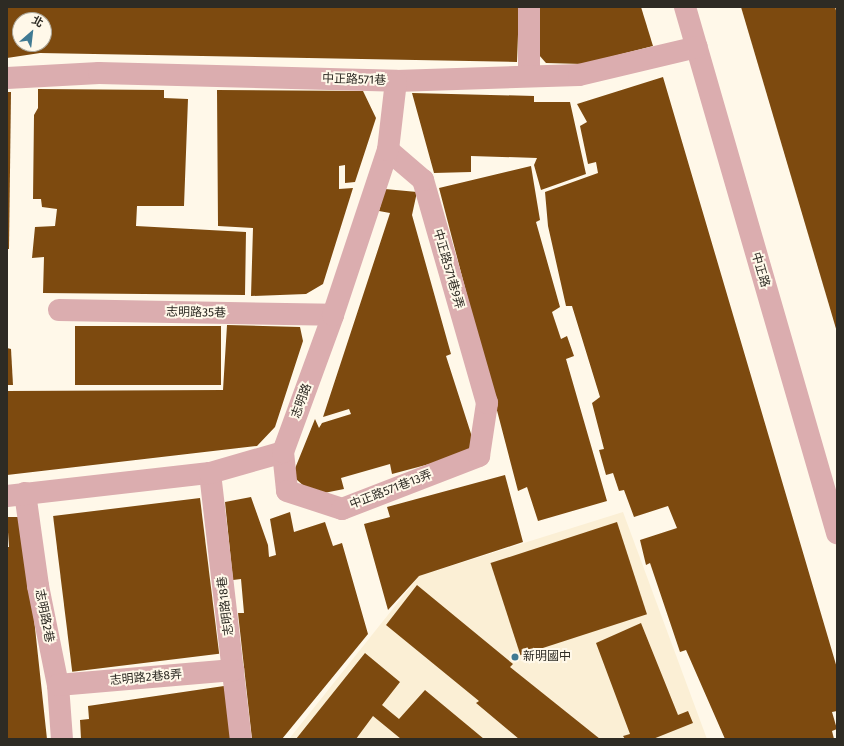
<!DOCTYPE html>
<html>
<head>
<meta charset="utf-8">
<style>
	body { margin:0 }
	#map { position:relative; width:844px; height:746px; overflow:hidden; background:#fff8e9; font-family:"Fira Sans","Noto Sans TC",sans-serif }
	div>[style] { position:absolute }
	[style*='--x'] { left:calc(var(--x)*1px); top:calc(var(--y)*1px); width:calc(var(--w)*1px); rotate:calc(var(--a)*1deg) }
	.built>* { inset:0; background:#fbefd5 }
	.building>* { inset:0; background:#7d4a0f; transform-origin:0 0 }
	.minor>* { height:22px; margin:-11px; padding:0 11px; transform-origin:11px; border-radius:11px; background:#dbadaf }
	.dots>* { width:11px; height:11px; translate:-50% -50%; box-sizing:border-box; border:2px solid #fff8e9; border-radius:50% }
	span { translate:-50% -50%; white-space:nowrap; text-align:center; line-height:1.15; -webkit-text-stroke:4px #fff8e9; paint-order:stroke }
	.street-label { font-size:12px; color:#2e2b24 }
	.poi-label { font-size:12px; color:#2e2b24 }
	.left { translate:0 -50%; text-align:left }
	.frame { position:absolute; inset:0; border:8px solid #2e2b24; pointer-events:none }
	.north { position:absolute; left:12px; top:12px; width:40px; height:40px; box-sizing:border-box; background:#fff8e9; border:1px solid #aba69a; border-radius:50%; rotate:28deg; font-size:11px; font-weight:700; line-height:16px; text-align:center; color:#2e2b24 }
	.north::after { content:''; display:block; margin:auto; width:14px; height:18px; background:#407a93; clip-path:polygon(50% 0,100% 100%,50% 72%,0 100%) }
</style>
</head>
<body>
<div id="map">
	<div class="built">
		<i style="clip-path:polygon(623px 512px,707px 739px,289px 739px,419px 576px)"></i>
	</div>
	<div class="building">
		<i style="clip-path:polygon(evenodd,7px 7px,519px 7px,517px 62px,40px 53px,7px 58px,7px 7px,20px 20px,44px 20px,44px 44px,20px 44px,20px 20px)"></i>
		<i style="clip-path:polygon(537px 7px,641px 7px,653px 46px,583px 64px,546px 63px,539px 55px)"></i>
		<i style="clip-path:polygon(741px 7px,835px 7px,837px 14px,837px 332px)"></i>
		<i style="clip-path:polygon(663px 77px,837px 668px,837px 711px,832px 712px,837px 729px,832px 731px,834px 739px,725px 739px,686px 650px,680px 652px,650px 563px,646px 565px,640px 540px,677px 528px,668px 506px,634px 517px,624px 490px,619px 491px,613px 473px,606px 475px,599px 450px,604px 449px,592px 403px,600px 397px,572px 306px,566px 306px,548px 226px,545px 192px,598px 173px,596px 162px,588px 164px,580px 126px,587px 122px,577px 104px)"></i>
		<i style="clip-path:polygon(38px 89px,164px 90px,164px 98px,188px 99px,184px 206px,137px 206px,136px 226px,246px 232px,245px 295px,43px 293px,44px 257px,32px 258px,35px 227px,55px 226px,57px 209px,42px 207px,41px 199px,33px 199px,34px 115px,38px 108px)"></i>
		<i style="clip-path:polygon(217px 90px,363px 91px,376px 118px,355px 182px,345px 183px,345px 165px,339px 166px,339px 189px,353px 188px,323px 284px,306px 294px,251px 296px,253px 228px,218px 226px)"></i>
		<i style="clip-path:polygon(7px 92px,11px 92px,9px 249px,7px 249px)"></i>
		<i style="clip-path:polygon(412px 93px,534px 96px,534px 102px,570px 102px,586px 174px,541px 190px,534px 165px,537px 158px,471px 156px,471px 172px,434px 173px)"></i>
		<i style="clip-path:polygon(531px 166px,540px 220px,536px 222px,560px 307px,552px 312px,561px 339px,567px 336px,574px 356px,566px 359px,607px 501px,538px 521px,527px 487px,518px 491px,439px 188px)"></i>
		<i style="clip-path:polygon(385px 189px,417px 192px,412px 215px,451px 354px,446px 356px,473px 440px,467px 454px,392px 474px,390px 464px,341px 478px,344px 489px,314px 495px,296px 479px,294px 471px,315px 419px,319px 428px,322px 423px,351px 414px,349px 409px,323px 417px,390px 213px,379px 211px)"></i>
		<i style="clip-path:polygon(227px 325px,300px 327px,303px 341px,275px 427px,257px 446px,7px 475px,7px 391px,223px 390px)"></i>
		<i style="left:75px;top:326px;width:146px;height:59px"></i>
		<i style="clip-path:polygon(7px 348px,11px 349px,13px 385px,7px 385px)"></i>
		<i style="clip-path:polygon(505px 475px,523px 542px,419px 576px,388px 610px,364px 524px,390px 517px,387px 507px)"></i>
		<i style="clip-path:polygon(251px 497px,268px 545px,269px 557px,276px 555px,270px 519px,290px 512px,294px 532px,325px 522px,333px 546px,342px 543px,368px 634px,282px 739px,252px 739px,238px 613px,244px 613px,241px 579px,233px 580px,225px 502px)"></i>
		<i style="left:200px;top:498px;width:157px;height:148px;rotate:83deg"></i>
		<i style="clip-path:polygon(7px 517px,23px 517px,47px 739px,7px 739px,7px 547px,9px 547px)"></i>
		<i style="left:617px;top:522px;width:97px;height:133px;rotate:72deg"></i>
		<i style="clip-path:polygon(417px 585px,513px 664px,510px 667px,600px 739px,519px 739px,476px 703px,479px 701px,386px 625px)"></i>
		<i style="clip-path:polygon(641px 623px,678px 715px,688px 711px,693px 723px,653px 739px,625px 739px,623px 736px,630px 734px,596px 643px)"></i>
		<i style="clip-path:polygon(365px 653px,400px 682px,382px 705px,399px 719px,425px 690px,484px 739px,401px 739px,373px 716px,356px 739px,296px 739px)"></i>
		<i style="clip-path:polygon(224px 686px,233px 739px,81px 739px,80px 720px,89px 719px,88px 706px)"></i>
	</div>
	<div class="minor">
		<i style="--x:529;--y:7;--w:69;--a:90"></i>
		<i style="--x:685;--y:7;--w:548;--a:73.88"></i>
		<i style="--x:7;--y:78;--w:92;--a:-3.1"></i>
		<i style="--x:99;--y:73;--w:297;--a:1.5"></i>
		<i style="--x:396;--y:81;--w:183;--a:-1.9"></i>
		<i style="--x:579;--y:75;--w:121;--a:-13.3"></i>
		<i style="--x:59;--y:310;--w:274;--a:1"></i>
		<i style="--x:283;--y:452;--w:39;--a:84"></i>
		<i style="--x:287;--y:491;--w:58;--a:18.1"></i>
		<i style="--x:342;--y:509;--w:147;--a:-21.1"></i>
		<i style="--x:479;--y:456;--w:54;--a:-81.4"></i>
		<i style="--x:487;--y:403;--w:232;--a:-106"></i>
		<i style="--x:423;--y:180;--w:46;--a:-139.4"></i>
		<i style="--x:210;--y:473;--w:268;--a:83.4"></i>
		<i style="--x:25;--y:493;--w:94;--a:82"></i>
		<i style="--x:38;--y:586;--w:101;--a:78.6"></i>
		<i style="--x:58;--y:685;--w:54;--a:85.8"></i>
		<i style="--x:7;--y:496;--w:204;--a:-6.5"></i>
		<i style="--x:210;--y:473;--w:76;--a:-16"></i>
		<i style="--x:283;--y:452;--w:146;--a:-69.9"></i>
		<i style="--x:333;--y:315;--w:174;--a:-71.6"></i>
		<i style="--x:388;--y:150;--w:69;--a:-83.4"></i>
		<i style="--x:58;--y:685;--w:176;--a:-4.9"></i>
	</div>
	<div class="dots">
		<i style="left:515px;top:657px;background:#407a93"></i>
	</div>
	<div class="street-label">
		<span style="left:354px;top:80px;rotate:2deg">中正路571巷</span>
		<span style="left:448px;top:269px;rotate:74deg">中正路571巷9弄</span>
		<span style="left:760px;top:270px;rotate:74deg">中正路</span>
		<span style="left:196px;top:313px;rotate:1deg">志明路35巷</span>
		<span style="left:302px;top:401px;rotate:-70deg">志明路</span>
		<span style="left:391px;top:490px;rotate:-21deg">中正路571巷13弄</span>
		<span style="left:226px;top:606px;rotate:-97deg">志明路18巷</span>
		<span style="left:44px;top:616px;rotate:79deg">志明路2巷</span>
		<span style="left:146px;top:678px;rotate:-5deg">志明路2巷8弄</span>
	</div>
	<div class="poi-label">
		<span class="left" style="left:523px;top:657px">新明國中</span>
	</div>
	<div class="frame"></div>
	<div class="north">北</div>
</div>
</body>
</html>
